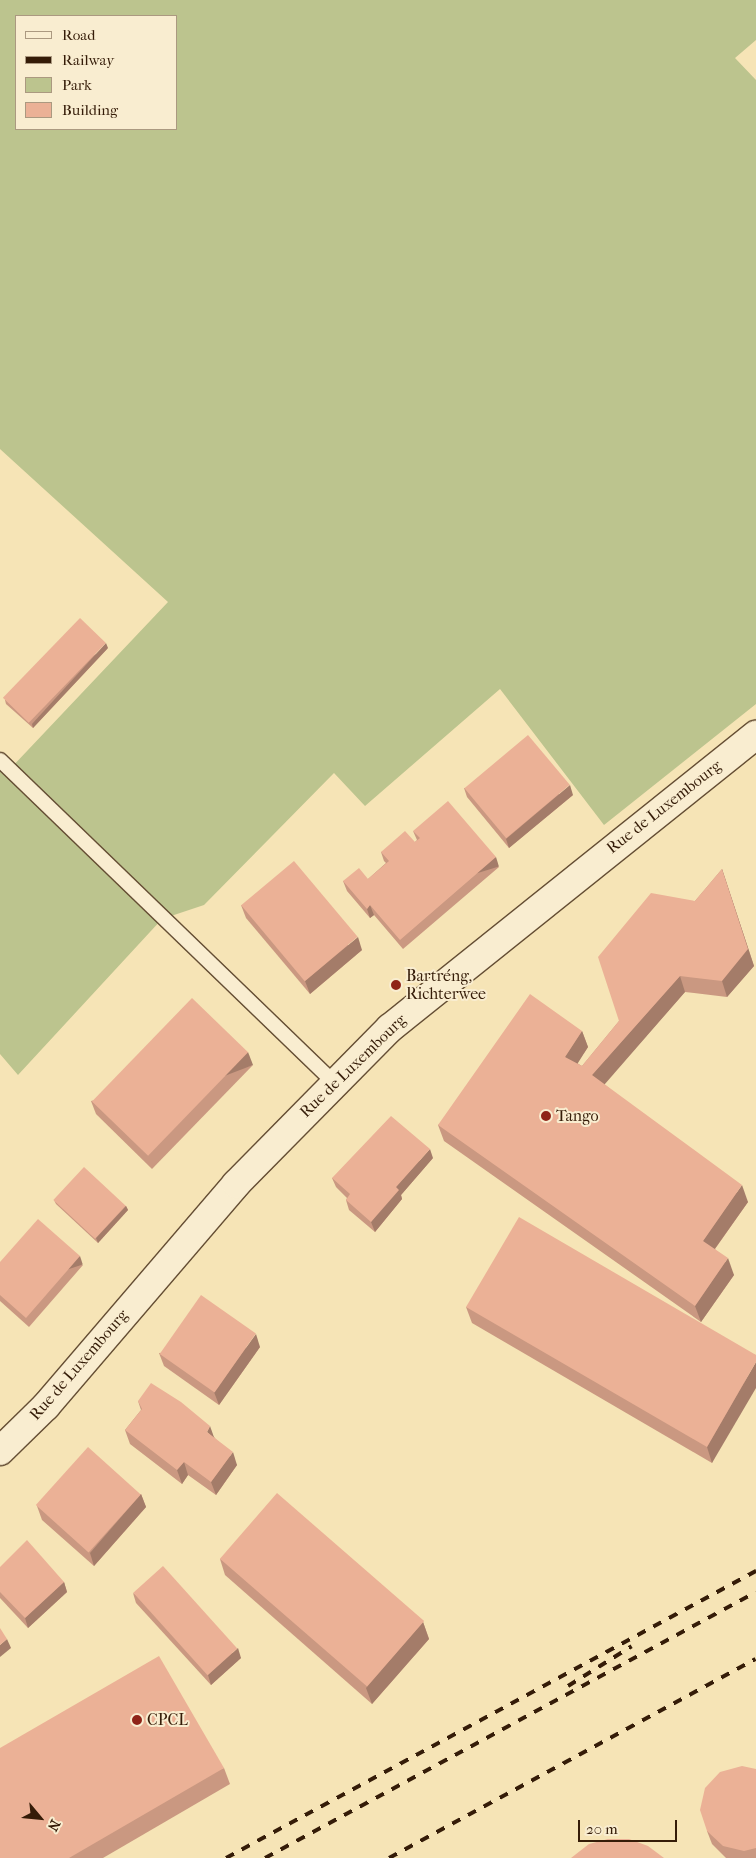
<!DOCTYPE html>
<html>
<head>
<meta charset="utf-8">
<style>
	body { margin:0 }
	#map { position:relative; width:756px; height:1858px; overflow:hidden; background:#f6e4b6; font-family:"IM FELL French Canon",serif }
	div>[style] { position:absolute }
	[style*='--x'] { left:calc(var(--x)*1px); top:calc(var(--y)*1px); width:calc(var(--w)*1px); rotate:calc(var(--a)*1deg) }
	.green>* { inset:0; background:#bcc48e }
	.roads { filter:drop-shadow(1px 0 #654e34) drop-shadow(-1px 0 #654e34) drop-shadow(0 1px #654e34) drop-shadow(0 -1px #654e34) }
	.service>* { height:14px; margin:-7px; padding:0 7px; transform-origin:7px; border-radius:7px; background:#f9edd0 }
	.secondary>* { height:28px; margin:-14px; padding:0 14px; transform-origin:14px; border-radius:14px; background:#f9edd0 }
	.rail>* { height:4px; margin-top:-2px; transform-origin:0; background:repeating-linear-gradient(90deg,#351c08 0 9px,transparent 0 18px) }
	.wall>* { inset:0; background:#ca9881 }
	.shaded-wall>* { inset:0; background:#a47c69; transform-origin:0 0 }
	.building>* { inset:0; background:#ebb196; transform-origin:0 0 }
	.dots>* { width:14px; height:14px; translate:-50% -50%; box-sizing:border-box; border:2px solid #f9edd0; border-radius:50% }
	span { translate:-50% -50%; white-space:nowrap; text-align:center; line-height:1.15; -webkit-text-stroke:4px #f9edd0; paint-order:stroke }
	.street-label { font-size:16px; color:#351c08 }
	.poi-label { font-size:16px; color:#351c08 }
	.left { translate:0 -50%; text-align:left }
	.legend { position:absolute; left:15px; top:15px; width:162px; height:115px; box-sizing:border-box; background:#f9edd0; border:1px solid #ab9980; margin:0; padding:6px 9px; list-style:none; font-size:15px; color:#351c08 }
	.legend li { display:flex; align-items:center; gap:10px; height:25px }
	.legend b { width:25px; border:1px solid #ab9980 }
	.north { position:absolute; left:15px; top:1793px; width:50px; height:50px; -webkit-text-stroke:4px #f9edd0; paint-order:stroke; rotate:118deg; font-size:14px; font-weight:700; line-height:20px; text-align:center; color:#351c08 }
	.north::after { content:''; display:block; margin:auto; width:18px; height:22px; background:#351c08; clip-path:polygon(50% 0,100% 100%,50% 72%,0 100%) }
	.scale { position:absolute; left:578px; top:1820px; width:99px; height:22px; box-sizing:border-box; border:2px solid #351c08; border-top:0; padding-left:6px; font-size:15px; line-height:18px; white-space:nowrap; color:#351c08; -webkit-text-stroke:4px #f9edd0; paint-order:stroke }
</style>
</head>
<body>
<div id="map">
	<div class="green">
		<i style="clip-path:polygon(evenodd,0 0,756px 0,756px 40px,735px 58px,756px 80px,756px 704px,604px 825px,500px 689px,365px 806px,334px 773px,204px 905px,162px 919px,18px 1075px,0 1054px,0 760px,10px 769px,168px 602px,0 449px,0 0,16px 16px,176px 16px,176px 129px,16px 129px,16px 16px)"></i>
	</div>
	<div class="roads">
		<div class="service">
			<i style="--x:0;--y:760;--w:463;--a:44"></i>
		</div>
		<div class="secondary">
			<i style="--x:0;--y:1451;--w:64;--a:-44.4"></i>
			<i style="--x:46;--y:1406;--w:292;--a:-49.4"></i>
			<i style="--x:236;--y:1184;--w:219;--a:-45.4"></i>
			<i style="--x:390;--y:1028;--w:469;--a:-38.7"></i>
		</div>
	</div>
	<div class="rail">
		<i style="--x:568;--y:1686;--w:75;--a:-32"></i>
		<i style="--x:226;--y:1858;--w:603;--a:-28.44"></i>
		<i style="--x:265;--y:1858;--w:558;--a:-28.45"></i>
		<i style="--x:389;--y:1858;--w:417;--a:-28.5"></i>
	</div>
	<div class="wall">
		<i style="clip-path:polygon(108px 648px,33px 728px,6px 704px,5px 700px)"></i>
		<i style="clip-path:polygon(464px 788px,573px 795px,509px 848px,467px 797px)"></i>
		<i style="clip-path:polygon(413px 831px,499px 867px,403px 949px,374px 915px,370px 918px,347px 891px,343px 881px,368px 879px,386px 863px,384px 861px,381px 852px,415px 842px,417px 840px)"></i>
		<i style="clip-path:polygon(722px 869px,754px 966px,727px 997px,685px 992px,604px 1084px,748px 1202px,715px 1249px,734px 1275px,701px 1322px,444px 1141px,438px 1125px,582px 1031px,588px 1047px,577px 1063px,582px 1066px,619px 1021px,695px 901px)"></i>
		<i style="clip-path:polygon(241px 905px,362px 950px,310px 994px,246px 918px)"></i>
		<i style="clip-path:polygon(253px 1065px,152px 1169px,96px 1114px,91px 1101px)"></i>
		<i style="clip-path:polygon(433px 1158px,401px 1195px,402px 1199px,375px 1232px,349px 1210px,346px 1200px,347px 1198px,336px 1187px,332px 1178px)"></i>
		<i style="clip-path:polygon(54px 1200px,126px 1206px,128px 1210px,98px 1243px,56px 1204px)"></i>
		<i style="clip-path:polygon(0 1262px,83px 1265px,29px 1327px,0 1301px)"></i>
		<i style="clip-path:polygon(466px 1307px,756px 1355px,712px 1463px,472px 1323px)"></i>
		<i style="clip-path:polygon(260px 1347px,219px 1405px,164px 1366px,159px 1353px)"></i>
		<i style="clip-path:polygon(138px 1401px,214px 1437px,237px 1465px,216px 1495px,188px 1475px,182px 1484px,130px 1444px,125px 1430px,141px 1410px)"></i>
		<i style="clip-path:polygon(141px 1494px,146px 1507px,94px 1566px,42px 1520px,37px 1506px)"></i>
		<i style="clip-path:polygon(220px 1559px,423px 1622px,429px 1639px,372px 1704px,225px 1575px)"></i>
		<i style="clip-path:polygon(0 1567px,64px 1582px,67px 1592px,28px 1628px,0 1598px)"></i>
		<i style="clip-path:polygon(133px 1593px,241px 1658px,211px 1685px,136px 1603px)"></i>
		<i style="clip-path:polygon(224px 1768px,230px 1784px,103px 1858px,0 1858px)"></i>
		<i style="clip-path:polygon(756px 1769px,756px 1858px,726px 1858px,712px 1844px,707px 1831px)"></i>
	</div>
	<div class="shaded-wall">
		<i style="clip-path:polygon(106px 643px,108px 648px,33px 728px,32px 724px)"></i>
		<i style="clip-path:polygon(570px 785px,573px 795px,509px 848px,506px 839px)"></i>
		<i style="left:496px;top:857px;width:10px;height:127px;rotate:73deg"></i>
		<i style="clip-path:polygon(722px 869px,754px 966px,727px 997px,722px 981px)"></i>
		<i style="clip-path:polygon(370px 905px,374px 915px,370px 918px,367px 909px)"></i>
		<i style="clip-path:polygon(358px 937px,362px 950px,310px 994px,305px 981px)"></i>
		<i style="clip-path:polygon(680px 976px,685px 992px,598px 1092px,592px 1075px)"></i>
		<i style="clip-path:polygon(582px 1031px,588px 1047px,571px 1074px,565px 1057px)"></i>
		<i style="left:248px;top:1052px;width:14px;height:145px;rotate:69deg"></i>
		<i style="clip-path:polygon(430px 1149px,433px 1158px,401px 1195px,402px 1199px,375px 1232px,371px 1222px,396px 1187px)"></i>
		<i style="clip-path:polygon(742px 1185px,748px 1202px,709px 1257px,703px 1241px)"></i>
		<i style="clip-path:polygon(126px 1206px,128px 1210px,98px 1243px,96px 1238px)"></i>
		<i style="left:80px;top:1256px;width:9px;height:82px;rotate:72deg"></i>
		<i style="clip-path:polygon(728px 1258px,734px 1275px,701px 1322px,695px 1306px)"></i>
		<i style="clip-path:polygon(256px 1334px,260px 1347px,219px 1405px,214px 1392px)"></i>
		<i style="clip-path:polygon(756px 1362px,756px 1388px,712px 1463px,707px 1447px)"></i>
		<i style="clip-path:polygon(210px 1426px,215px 1440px,207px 1432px)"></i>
		<i style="clip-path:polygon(233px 1452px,237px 1465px,216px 1495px,211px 1482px)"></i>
		<i style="clip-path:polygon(184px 1462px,188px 1475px,182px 1484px,177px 1470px)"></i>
		<i style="clip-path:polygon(141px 1494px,146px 1507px,94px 1566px,90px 1553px)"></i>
		<i style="clip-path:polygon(64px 1582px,67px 1592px,28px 1628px,25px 1618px)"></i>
		<i style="clip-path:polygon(423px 1622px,429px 1639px,372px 1704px,366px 1688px)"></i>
		<i style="clip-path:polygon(7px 1639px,11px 1648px,0 1657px,0 1645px)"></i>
		<i style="clip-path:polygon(238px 1648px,241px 1658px,211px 1685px,208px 1675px)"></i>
	</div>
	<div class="building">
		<i style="left:80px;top:618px;width:36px;height:111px;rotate:44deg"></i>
		<i style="left:528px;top:735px;width:65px;height:83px;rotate:50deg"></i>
		<i style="clip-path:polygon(448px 801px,496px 857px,400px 940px,370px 905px,367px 909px,343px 881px,359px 868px,368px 879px,389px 861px,381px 852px,405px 831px,415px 842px,420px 838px,413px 831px)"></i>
		<i style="left:294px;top:861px;width:99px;height:69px;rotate:50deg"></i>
		<i style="clip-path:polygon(722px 869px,748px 949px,722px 981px,680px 976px,592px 1075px,742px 1185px,703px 1241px,728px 1258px,695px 1306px,438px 1125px,530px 994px,582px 1031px,565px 1057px,582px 1066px,619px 1021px,598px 957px,651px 893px,695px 901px)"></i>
		<i style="left:192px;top:998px;width:78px;height:144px;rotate:44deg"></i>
		<i style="clip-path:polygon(391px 1116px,430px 1149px,396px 1187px,399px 1190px,371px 1222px,346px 1200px,350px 1194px,332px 1178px)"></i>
		<i style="left:84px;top:1167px;width:57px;height:45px;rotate:43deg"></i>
		<i style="clip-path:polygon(519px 1217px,756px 1355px,756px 1362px,707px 1447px,466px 1307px)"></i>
		<i style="clip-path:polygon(38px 1219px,80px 1256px,26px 1318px,0 1295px,0 1262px)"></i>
		<i style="left:201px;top:1295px;width:67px;height:72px;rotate:35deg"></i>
		<i style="clip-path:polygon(151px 1383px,181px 1402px,210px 1426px,207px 1432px,233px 1452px,211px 1482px,184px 1462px,177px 1470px,125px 1430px,142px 1409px,138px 1401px)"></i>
		<i style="left:88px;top:1447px;width:71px;height:78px;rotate:42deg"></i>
		<i style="left:277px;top:1493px;width:195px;height:87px;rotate:41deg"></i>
		<i style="clip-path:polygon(27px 1540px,64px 1582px,25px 1618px,0 1592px,0 1567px)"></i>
		<i style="left:163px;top:1566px;width:111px;height:40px;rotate:48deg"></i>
		<i style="clip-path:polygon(0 1628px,7px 1639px,0 1645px)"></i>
		<i style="clip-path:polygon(159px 1656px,224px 1768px,69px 1858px,0 1858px,0 1748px)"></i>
		<i style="clip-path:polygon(742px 1766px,756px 1769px,756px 1848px,744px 1851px,723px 1846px,707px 1831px,700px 1810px,705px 1788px,720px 1772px)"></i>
		<i style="clip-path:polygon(608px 1839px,629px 1839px,648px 1846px,664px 1858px,571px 1858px,589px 1844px)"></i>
	</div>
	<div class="dots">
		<i style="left:396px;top:985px;background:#8f2418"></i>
		<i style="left:546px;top:1116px;background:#8f2418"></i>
		<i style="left:137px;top:1720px;background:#8f2418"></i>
	</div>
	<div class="street-label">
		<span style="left:664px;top:807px;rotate:-38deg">Rue de Luxembourg</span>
		<span style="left:353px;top:1066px;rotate:-44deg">Rue de Luxembourg</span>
		<span style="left:79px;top:1365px;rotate:-49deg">Rue de Luxembourg</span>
	</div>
	<div class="poi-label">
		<span class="left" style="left:406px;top:985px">Bartréng,<br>Richterwee</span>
		<span class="left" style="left:556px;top:1116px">Tango</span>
		<span class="left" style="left:147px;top:1720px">CPCL</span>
	</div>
	<ul class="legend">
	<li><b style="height:6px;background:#f9edd0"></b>Road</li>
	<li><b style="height:6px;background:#351c08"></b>Railway</li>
	<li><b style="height:14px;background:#bcc48e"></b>Park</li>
	<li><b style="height:14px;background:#ebb196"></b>Building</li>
	</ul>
	<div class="north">N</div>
	<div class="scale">20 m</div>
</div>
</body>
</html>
